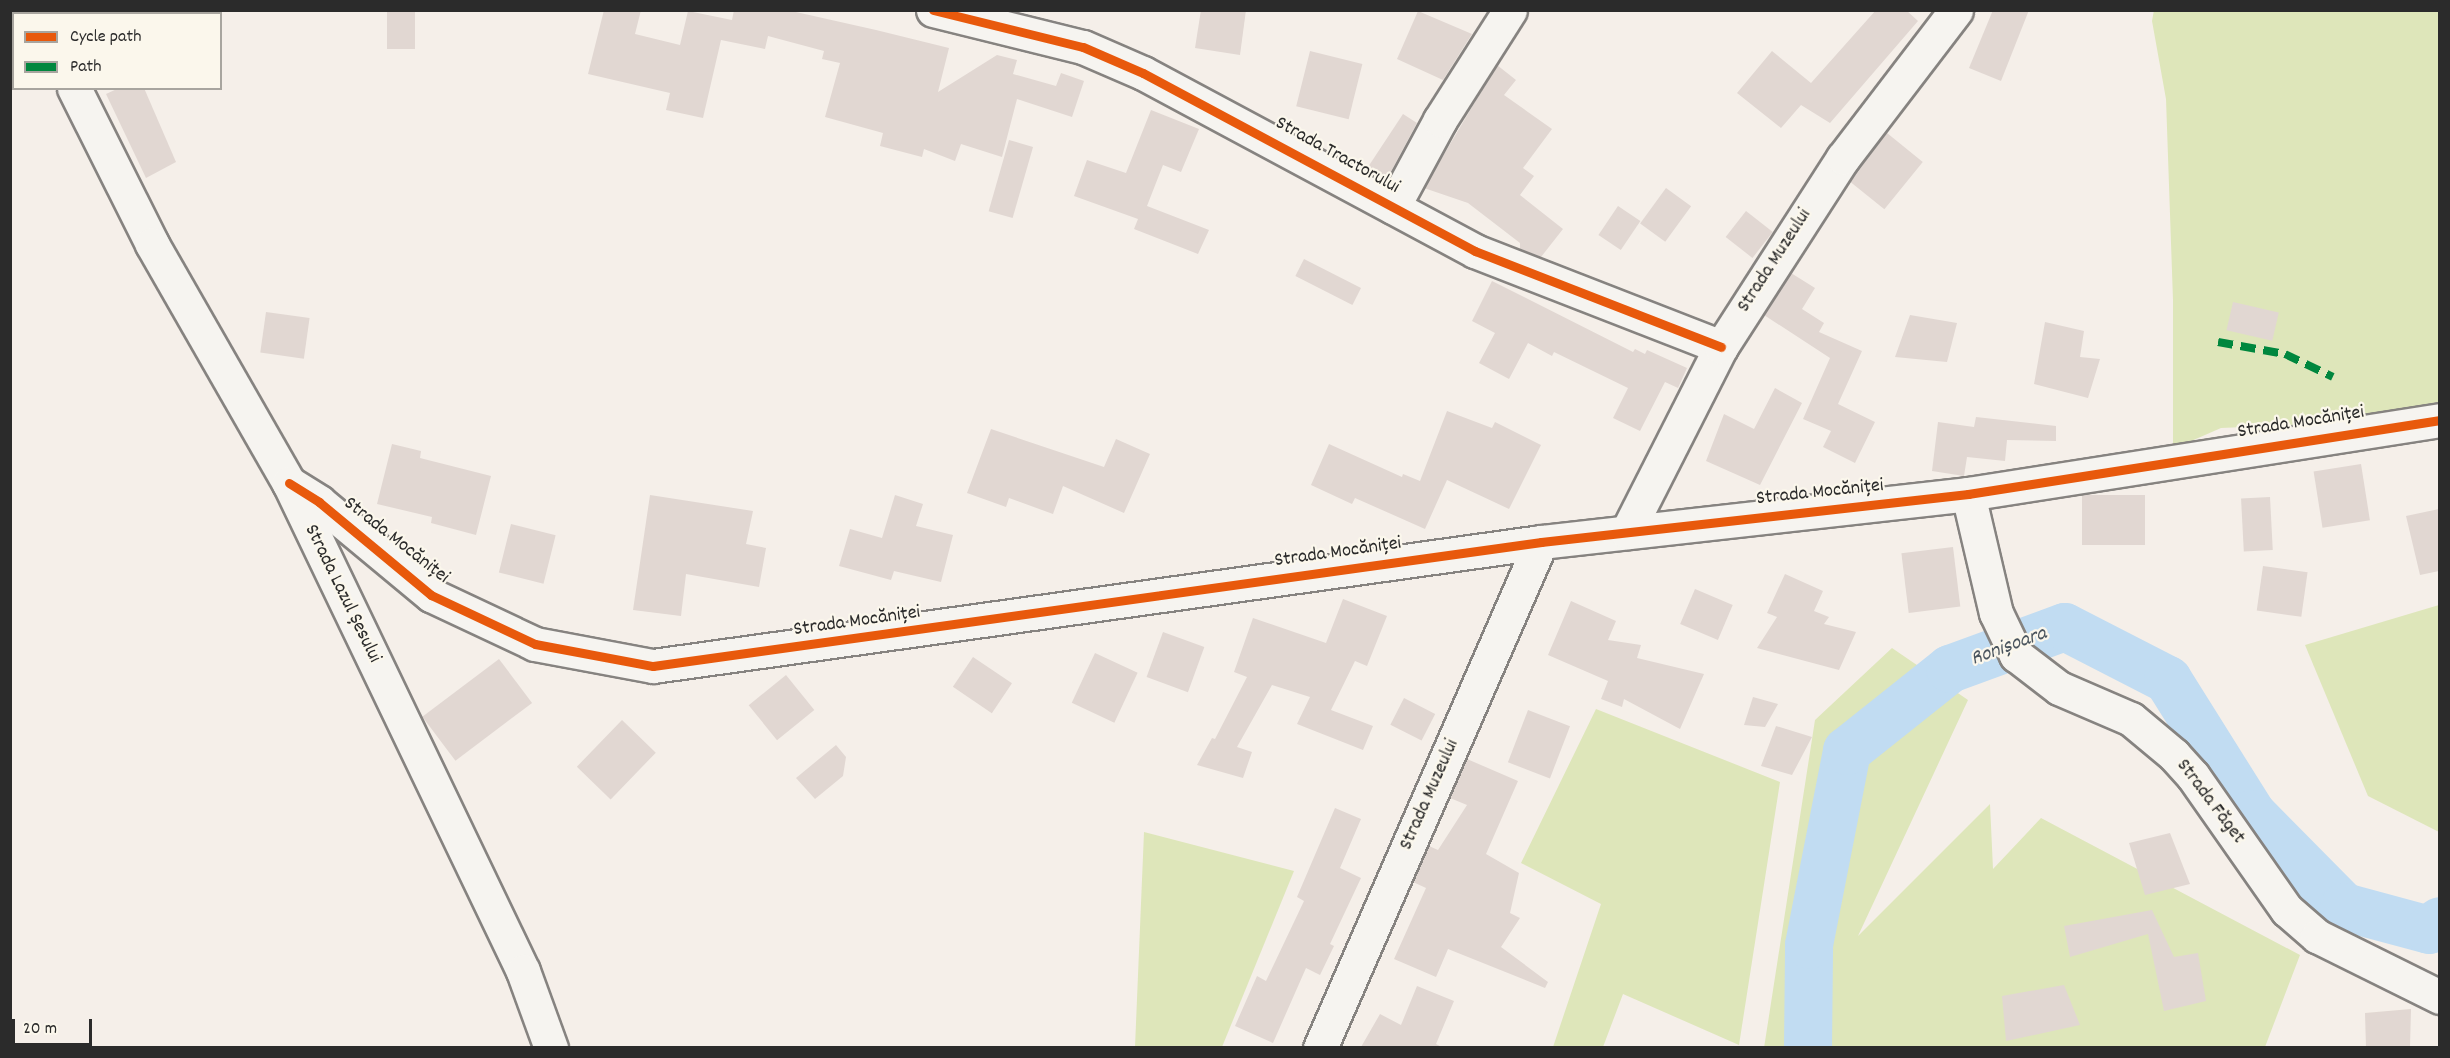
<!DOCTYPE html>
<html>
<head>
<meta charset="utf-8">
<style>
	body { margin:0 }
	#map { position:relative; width:2450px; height:1058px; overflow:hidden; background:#f5efe9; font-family:Dekko,sans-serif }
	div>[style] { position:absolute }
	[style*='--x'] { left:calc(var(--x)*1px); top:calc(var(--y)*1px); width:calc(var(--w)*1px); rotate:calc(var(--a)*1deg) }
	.green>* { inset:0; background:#dee6ba }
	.river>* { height:48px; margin:-24px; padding:0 24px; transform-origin:24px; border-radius:24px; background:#c1dcf2 }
	.building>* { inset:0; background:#e1d7d2; transform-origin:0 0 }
	.roads { filter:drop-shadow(2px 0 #868380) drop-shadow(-2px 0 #868380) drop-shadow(0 2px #868380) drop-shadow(0 -2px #868380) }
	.minor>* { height:33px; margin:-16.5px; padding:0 16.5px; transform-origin:16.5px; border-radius:16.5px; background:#f6f4f0 }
	.quiet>* { height:8px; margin-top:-4px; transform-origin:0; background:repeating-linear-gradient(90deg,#00873e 0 15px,transparent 0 23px) }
	.cycleway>* { height:9px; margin:-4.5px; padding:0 4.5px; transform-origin:4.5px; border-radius:4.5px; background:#e8590c }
	span { translate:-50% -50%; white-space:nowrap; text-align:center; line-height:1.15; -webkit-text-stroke:4.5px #fbf7ec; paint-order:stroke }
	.street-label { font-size:20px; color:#2b2b2b }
	.water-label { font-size:21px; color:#4b555e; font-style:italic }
	.frame { position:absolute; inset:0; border:12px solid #2b2b2b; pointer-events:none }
	.legend { position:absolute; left:12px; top:12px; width:210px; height:78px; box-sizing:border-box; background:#fbf7ec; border:2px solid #a8a59f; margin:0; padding:8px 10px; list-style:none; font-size:18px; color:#2b2b2b }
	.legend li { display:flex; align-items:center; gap:12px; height:30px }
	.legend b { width:30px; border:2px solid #a8a59f }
	.scale { position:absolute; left:12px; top:1019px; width:80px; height:27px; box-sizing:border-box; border:3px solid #2b2b2b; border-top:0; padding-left:8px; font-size:18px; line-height:21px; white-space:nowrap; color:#2b2b2b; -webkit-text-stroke:4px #fbf7ec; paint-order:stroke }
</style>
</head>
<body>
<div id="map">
	<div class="green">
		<i style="clip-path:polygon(2154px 10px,2439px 11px,2439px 402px,2271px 433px,2244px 427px,2221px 428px,2173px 449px,2173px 300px,2166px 99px,2152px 21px)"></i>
		<i style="clip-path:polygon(2439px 605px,2440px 605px,2439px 832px,2368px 796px,2305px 645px)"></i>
		<i style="clip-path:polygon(1892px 648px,1968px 700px,1858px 936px,1990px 804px,1993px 869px,2041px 818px,2300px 955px,2265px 1047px,1764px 1048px,1815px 720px)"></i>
		<i style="clip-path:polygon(1596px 709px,1780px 782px,1739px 1045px,1623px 994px,1603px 1047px,1553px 1047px,1601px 904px,1521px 863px)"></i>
		<i style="clip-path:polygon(1144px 832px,1294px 871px,1222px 1047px,1135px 1047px)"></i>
	</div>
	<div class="river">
		<i style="--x:1808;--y:1048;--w:103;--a:-89.4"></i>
		<i style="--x:1809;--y:945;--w:198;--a:-78.9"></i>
		<i style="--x:1847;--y:751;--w:132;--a:-38.5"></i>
		<i style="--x:1950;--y:669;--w:122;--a:-20.1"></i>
		<i style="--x:2065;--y:627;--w:116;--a:27.2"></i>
		<i style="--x:2168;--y:680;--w:158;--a:57.9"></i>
		<i style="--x:2252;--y:814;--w:131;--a:45.3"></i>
		<i style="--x:2344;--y:907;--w:88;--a:15.1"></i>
		<i style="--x:2429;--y:930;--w:14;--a:-39"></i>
	</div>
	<div class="building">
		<i style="left:387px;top:10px;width:28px;height:39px"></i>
		<i style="clip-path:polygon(604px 10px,641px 10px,635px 34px,680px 45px,688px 11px,732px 20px,734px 10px,787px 10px,876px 30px,949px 48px,938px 92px,997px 55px,1017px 60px,1013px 74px,1056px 86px,1061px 73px,1084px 81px,1072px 117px,1017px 99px,1002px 157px,961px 144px,955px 161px,924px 149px,922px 157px,880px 146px,883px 133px,825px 117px,840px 63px,822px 59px,824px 51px,768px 36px,765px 49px,721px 40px,703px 118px,666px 110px,670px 93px,588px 74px)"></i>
		<i style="clip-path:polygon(1201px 10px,1246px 10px,1240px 55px,1195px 48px)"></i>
		<i style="clip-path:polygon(1876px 10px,1906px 10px,1918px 21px,1830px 123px,1801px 105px,1781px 128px,1737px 93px,1772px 51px,1811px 83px)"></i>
		<i style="clip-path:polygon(1993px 10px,2029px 10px,2001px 81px,1969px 68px)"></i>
		<i style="clip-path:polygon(1418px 11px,1472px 34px,1443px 80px,1397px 59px)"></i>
		<i style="left:1310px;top:51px;width:54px;height:57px;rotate:14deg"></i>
		<i style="clip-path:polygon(1497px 65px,1516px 80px,1504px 95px,1552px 129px,1523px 168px,1534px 176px,1520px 195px,1563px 229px,1541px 257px,1520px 249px,1520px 243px,1468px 203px,1424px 188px)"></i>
		<i style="clip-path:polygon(119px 88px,144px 88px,176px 162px,146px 178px,106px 94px)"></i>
		<i style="clip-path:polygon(1151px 110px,1199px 129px,1181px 172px,1163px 165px,1147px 206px,1209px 230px,1198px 254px,1134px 229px,1138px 219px,1074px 196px,1087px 160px,1126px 173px)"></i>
		<i style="clip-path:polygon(1403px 114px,1417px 123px,1387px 179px,1368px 167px)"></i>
		<i style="left:1887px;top:133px;width:46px;height:61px;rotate:39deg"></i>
		<i style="left:1009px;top:140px;width:25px;height:74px;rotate:16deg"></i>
		<i style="left:1666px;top:188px;width:31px;height:44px;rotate:36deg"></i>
		<i style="left:1618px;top:206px;width:27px;height:35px;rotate:34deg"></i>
		<i style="left:1746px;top:211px;width:34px;height:33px;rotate:38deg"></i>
		<i style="left:1304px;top:259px;width:64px;height:19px;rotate:27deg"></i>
		<i style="clip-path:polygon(1791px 273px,1815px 288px,1802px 309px,1824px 323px,1819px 332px,1862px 351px,1838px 404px,1875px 422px,1855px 463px,1823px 447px,1831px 431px,1803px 419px,1830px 358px,1764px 315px)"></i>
		<i style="clip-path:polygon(1492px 281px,1633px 352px,1635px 349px,1645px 354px,1647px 350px,1687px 368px,1678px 388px,1665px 382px,1640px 431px,1613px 418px,1628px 388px,1554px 352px,1552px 356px,1528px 343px,1509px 379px,1479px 363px,1495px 333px,1472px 321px)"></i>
		<i style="left:2233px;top:302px;width:47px;height:29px;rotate:13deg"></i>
		<i style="left:266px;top:312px;width:44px;height:41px;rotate:8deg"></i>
		<i style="clip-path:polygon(1910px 315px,1957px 323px,1947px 362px,1895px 357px)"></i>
		<i style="clip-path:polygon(2045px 322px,2084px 331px,2080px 357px,2100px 359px,2088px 398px,2034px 384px)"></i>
		<i style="clip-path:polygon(1775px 388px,1802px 403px,1760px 485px,1706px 461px,1724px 414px,1754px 429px)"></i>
		<i style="clip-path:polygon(1447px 411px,1492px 428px,1495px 422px,1541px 445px,1509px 509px,1447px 480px,1425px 529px,1355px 498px,1352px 504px,1311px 485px,1329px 444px,1402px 477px,1403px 474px,1420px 481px)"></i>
		<i style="clip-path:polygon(1976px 417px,2056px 426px,2056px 441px,2007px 440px,2005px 461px,1967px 457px,1964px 476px,1932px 471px,1938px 422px,1974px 427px)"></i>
		<i style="clip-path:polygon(991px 429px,1104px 467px,1116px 439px,1150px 454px,1124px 513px,1063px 486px,1053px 514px,1009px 498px,1006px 507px,967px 493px)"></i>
		<i style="clip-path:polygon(392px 444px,421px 451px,420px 458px,491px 476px,476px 535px,431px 523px,432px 517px,377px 504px)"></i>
		<i style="left:2361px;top:464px;width:57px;height:48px;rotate:81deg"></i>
		<i style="clip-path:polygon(650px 495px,753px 511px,746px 544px,766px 548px,759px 587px,686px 574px,681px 616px,633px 610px)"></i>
		<i style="clip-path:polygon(895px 495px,923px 504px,916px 526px,953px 535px,941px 582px,894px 571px,891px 580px,839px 566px,850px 529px,882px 538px)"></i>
		<i style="left:2082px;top:495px;width:63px;height:50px"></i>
		<i style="left:2270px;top:497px;width:53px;height:29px;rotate:87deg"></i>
		<i style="clip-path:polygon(2439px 509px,2439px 571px,2420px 575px,2406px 516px)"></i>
		<i style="left:511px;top:524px;width:46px;height:50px;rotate:14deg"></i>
		<i style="left:1953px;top:547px;width:60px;height:52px;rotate:83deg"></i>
		<i style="left:2263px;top:566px;width:45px;height:45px;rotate:8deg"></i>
		<i style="clip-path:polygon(1785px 574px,1823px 591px,1814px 611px,1829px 617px,1824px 624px,1856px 632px,1839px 670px,1757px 648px,1777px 617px,1767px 613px)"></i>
		<i style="left:1695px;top:589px;width:41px;height:38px;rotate:23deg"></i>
		<i style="clip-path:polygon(1343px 599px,1387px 616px,1367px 666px,1355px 661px,1331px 710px,1373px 726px,1363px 750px,1297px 724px,1310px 697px,1272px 685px,1237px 747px,1252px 752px,1243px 778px,1197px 765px,1212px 738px,1215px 739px,1247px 677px,1234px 672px,1253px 618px,1326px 643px)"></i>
		<i style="clip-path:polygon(1571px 601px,1616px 621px,1608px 640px,1641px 645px,1637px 658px,1704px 674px,1680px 729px,1624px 699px,1622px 707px,1601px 699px,1608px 681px,1548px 655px)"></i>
		<i style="left:1163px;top:632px;width:44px;height:48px;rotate:20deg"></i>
		<i style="left:1095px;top:653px;width:47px;height:55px;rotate:25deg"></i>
		<i style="left:973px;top:657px;width:47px;height:36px;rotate:34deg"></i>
		<i style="left:499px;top:659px;width:55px;height:96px;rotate:53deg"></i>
		<i style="left:786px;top:675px;width:45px;height:48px;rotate:51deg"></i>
		<i style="clip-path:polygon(1753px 697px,1778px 704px,1765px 727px,1744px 725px)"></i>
		<i style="left:1404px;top:698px;width:35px;height:30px;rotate:27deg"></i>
		<i style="left:1528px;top:710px;width:45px;height:56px;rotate:21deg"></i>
		<i style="left:622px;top:720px;width:47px;height:65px;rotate:44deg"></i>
		<i style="clip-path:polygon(1776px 726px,1812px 737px,1792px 775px,1761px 766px)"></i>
		<i style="clip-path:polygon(836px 745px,846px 757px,843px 776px,815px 799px,796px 778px)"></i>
		<i style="clip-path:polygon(1467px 759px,1518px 781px,1486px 854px,1519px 873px,1510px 913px,1520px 918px,1501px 947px,1548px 982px,1545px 988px,1448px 949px,1436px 977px,1394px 959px,1426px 888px,1413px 882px,1429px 846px,1438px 850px,1467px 805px,1450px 798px)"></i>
		<i style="clip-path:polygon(1335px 808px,1361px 819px,1340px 868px,1361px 878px,1330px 944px,1334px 946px,1320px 975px,1306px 968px,1273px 1043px,1235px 1026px,1257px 976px,1266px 981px,1304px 901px,1297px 897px)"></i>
		<i style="clip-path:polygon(2170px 833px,2190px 884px,2145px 895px,2129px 843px)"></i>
		<i style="clip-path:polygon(2152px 910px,2174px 957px,2198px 953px,2206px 1001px,2164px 1011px,2148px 934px,2070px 957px,2064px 926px)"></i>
		<i style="clip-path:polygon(2064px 985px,2080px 1025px,2006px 1041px,2002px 996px)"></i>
		<i style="clip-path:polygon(1417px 986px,1454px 1001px,1436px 1044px,1442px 1047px,1361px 1047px,1380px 1014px,1401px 1025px)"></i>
		<i style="clip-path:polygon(2411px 1009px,2410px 1047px,2366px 1047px,2365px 1013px)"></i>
	</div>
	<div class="roads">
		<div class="minor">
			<i style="--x:34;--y:10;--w:4;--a:63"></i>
			<i style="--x:933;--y:10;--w:154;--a:13.9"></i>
			<i style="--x:1083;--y:47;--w:65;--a:23.4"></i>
			<i style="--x:1143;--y:73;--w:377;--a:28.2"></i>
			<i style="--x:1475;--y:251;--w:264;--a:21.3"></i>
			<i style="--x:74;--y:88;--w:174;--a:63.4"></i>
			<i style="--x:152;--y:244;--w:275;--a:60.2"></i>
			<i style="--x:289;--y:483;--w:541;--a:64.38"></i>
			<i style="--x:523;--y:971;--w:82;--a:70"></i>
			<i style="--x:1393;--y:207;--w:99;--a:-61.6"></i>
			<i style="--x:1440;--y:120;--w:130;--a:-57.5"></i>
			<i style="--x:289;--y:483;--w:36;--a:32"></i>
			<i style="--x:319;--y:502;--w:146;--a:39.7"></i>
			<i style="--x:431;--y:595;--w:115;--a:25.2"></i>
			<i style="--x:535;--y:644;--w:120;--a:10.6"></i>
			<i style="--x:653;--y:666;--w:897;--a:-7.95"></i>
			<i style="--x:1541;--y:542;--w:430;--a:-6.4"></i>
			<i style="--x:1968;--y:494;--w:478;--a:-8.9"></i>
			<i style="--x:1968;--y:494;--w:122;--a:76.8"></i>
			<i style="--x:1996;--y:613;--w:47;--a:64.5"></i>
			<i style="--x:2016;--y:655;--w:54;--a:37.5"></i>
			<i style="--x:2059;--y:688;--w:78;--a:23.3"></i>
			<i style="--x:2131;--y:719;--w:56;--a:39.9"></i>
			<i style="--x:2174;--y:755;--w:28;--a:48"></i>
			<i style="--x:2193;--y:776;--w:164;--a:55"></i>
			<i style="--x:2287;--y:910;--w:40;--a:41"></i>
			<i style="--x:2317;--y:936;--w:137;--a:26.4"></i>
			<i style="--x:1627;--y:532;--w:208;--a:-63.1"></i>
			<i style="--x:1721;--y:347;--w:225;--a:-57.2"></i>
			<i style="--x:1843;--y:158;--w:186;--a:-52.6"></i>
			<i style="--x:1320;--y:1048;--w:552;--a:-66.41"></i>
		</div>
	</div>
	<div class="quiet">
		<i style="--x:2218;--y:342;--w:68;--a:10.2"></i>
		<i style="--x:2285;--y:354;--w:53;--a:25.6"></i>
	</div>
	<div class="cycleway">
		<i style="--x:933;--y:10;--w:154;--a:13.9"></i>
		<i style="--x:1083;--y:47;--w:65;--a:23.4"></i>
		<i style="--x:1143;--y:73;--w:377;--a:28.2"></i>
		<i style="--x:1475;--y:251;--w:264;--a:21.3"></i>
		<i style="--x:289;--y:483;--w:36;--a:32"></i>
		<i style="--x:319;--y:502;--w:146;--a:39.7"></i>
		<i style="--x:431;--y:595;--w:115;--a:25.2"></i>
		<i style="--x:535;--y:644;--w:120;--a:10.6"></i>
		<i style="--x:653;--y:666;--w:897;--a:-7.95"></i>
		<i style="--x:1541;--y:542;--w:430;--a:-6.4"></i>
		<i style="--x:1968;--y:494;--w:478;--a:-8.9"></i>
	</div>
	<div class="street-label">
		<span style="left:1337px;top:156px;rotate:29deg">Strada Tractorului</span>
		<span style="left:1775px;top:261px;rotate:-57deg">Strada Muzeului</span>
		<span style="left:2301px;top:423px;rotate:-9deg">Strada Mocăniței</span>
		<span style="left:1820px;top:493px;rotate:-6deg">Strada Mocăniței</span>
		<span style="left:396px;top:541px;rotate:38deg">Strada Mocăniței</span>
		<span style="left:1338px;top:553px;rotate:-8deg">Strada Mocăniței</span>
		<span style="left:342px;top:594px;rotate:64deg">Strada Lazul Șesului</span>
		<span style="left:857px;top:622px;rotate:-8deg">Strada Mocăniței</span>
		<span style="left:1430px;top:795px;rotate:-66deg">Strada Muzeului</span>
		<span style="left:2210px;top:802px;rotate:53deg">Strada Făget</span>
	</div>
	<div class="water-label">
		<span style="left:2009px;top:647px;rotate:-20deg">Ronișoara</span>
	</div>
	<div class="frame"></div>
	<ul class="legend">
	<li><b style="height:8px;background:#e8590c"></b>Cycle path</li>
	<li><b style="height:8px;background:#00873e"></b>Path</li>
	</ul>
	<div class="scale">20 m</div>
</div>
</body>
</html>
